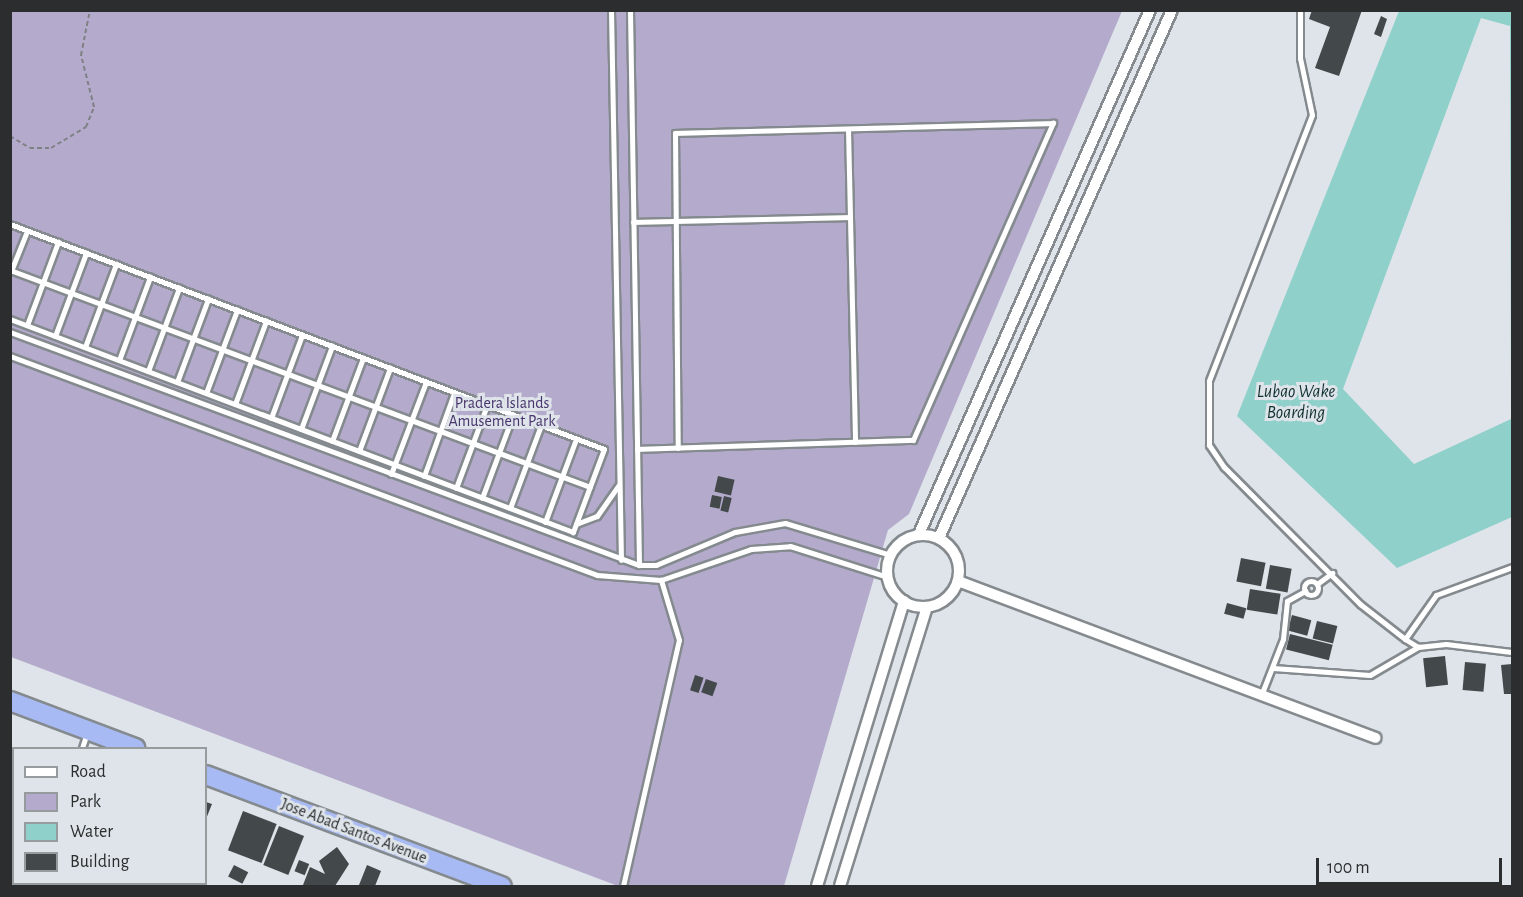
<!DOCTYPE html>
<html>
<head>
<meta charset="utf-8">
<style>
	body { margin:0 }
	#map { position:relative; width:1523px; height:897px; overflow:hidden; background:#dee4e9; font-family:"Alegreya Sans",sans-serif }
	div>[style] { position:absolute }
	[style*='--x'] { left:calc(var(--x)*1px); top:calc(var(--y)*1px); width:calc(var(--w)*1px); rotate:calc(var(--a)*1deg) }
	.green>* { inset:0; background:#b4aacc }
	.water>* { inset:0; background:#90d0cb }
	.building>* { inset:0; background:#43494b; transform-origin:0 0 }
	.path>* { height:2px; margin-top:-1px; transform-origin:0; background:repeating-linear-gradient(90deg,#7e8184 0 4.5px,transparent 0 7.5px) }
	.roads { filter:drop-shadow(2px 0 #848a8e) drop-shadow(-2px 0 #848a8e) drop-shadow(0 2px #848a8e) drop-shadow(0 -2px #848a8e) }
	.lane>* { height:5px; margin:-2.5px; padding:0 2.5px; transform-origin:2.5px; border-radius:2.5px; background:#fff }
	.lane>.ring { margin:-2.5px; padding:0; box-sizing:content-box; background:none; border:5px solid #fff; border-radius:50% }
	.street>* { height:10px; margin:-5px; padding:0 5px; transform-origin:5px; border-radius:5px; background:#fff }
	.street>.ring { margin:-5px; padding:0; box-sizing:content-box; background:none; border:10px solid #fff; border-radius:50% }
	.highway>* { height:18px; margin:-9px; padding:0 9px; transform-origin:9px; border-radius:9px; background:#a8baf3 }
	span { translate:-50% -50%; white-space:nowrap; text-align:center; line-height:1.15; -webkit-text-stroke:6px #dee4e9; paint-order:stroke }
	.park-label { font-size:16px; color:#49366e }
	.street-label { font-size:16px; color:#2b2d2e }
	.water-label { font-size:18px; color:#10312f; font-style:italic }
	.frame { position:absolute; inset:0; border:12px solid #2b2d2e; pointer-events:none }
	.legend { position:absolute; left:12px; top:747px; width:195px; height:138px; box-sizing:border-box; background:#dee4e9; border:2px solid #969b9e; margin:0; padding:8px 10px; list-style:none; font-size:18px; color:#2b2d2e }
	.legend li { display:flex; align-items:center; gap:12px; height:30px }
	.legend b { width:30px; border:2px solid #969b9e }
	.scale { position:absolute; left:1316px; top:858px; width:186px; height:27px; box-sizing:border-box; border:3px solid #2b2d2e; border-top:0; padding-left:8px; font-size:18px; line-height:21px; white-space:nowrap; color:#2b2d2e; -webkit-text-stroke:4px #dee4e9; paint-order:stroke }
</style>
</head>
<body>
<div id="map">
	<div class="green">
		<i style="clip-path:polygon(10px 11px,1122px 11px,909px 514px,888px 530px,784px 886px,618px 886px,11px 657px)"></i>
	</div>
	<div class="water">
		<i style="clip-path:polygon(evenodd,1399px 11px,1512px 11px,1512px 517px,1397px 568px,1237px 416px,1399px 11px,1481px 18px,1510px 26px,1511px 419px,1414px 464px,1343px 389px,1481px 18px)"></i>
	</div>
	<div class="building">
		<i style="clip-path:polygon(1312px 10px,1362px 10px,1339px 76px,1315px 68px,1330px 27px,1309px 19px)"></i>
		<i style="clip-path:polygon(1381px 16px,1387px 19px,1381px 37px,1374px 34px)"></i>
		<i style="left:718px;top:476px;width:17px;height:16px;rotate:13deg"></i>
		<i style="left:712px;top:495px;width:10px;height:12px;rotate:11deg"></i>
		<i style="left:724px;top:496px;width:8px;height:15px;rotate:14deg"></i>
		<i style="left:1241px;top:558px;width:25px;height:24px;rotate:11deg"></i>
		<i style="left:1270px;top:565px;width:22px;height:24px;rotate:10deg"></i>
		<i style="left:1250px;top:589px;width:31px;height:21px;rotate:9deg"></i>
		<i style="left:1227px;top:603px;width:20px;height:11px;rotate:15deg"></i>
		<i style="left:1292px;top:615px;width:20px;height:16px;rotate:15deg"></i>
		<i style="left:1317px;top:621px;width:21px;height:18px;rotate:14deg"></i>
		<i style="left:1290px;top:634px;width:44px;height:16px;rotate:14deg"></i>
		<i style="left:1445px;top:656px;width:29px;height:22px;rotate:84deg"></i>
		<i style="left:1465px;top:662px;width:21px;height:28px;rotate:5deg"></i>
		<i style="clip-path:polygon(1512px 664px,1512px 694px,1504px 694px,1501px 665px)"></i>
		<i style="left:695px;top:675px;width:9px;height:16px;rotate:18deg"></i>
		<i style="left:706px;top:679px;width:12px;height:14px;rotate:20deg"></i>
		<i style="clip-path:polygon(206px 802px,212px 804px,206px 819px)"></i>
		<i style="left:243px;top:811px;width:36px;height:42px;rotate:21deg"></i>
		<i style="left:279px;top:826px;width:27px;height:42px;rotate:22deg"></i>
		<i style="clip-path:polygon(337px 847px,349px 864px,335px 886px,303px 885px,310px 867px,325px 874px,319px 861px)"></i>
		<i style="left:299px;top:860px;width:11px;height:12px;rotate:22deg"></i>
		<i style="left:234px;top:865px;width:16px;height:13px;rotate:27deg"></i>
		<i style="clip-path:polygon(367px 865px,381px 871px,375px 886px,359px 885px)"></i>
	</div>
	<div class="path">
		<i style="--x:10;--y:136;--w:23;--a:31"></i>
		<i style="--x:30;--y:148;--w:21;--a:0"></i>
		<i style="--x:51;--y:148;--w:41;--a:-31"></i>
		<i style="--x:86;--y:127;--w:22;--a:-68"></i>
		<i style="--x:94;--y:107;--w:54;--a:-104"></i>
		<i style="--x:81;--y:55;--w:46;--a:-78.7"></i>
	</div>
	<div class="roads">
		<div class="lane">
			<i style="--x:611;--y:10;--w:550;--a:88.96"></i>
			<i style="--x:630;--y:10;--w:555;--a:89.07"></i>
			<i style="--x:1300;--y:10;--w:48;--a:90"></i>
			<i style="--x:1300;--y:58;--w:58;--a:78.1"></i>
			<i style="--x:1312;--y:115;--w:285;--a:111.2"></i>
			<i style="--x:1209;--y:381;--w:64;--a:90"></i>
			<i style="--x:1209;--y:445;--w:27;--a:56"></i>
			<i style="--x:1224;--y:467;--w:193;--a:45.2"></i>
			<i style="--x:1360;--y:604;--w:57;--a:37.9"></i>
			<i style="--x:1405;--y:639;--w:54;--a:-54.8"></i>
			<i style="--x:1436;--y:595;--w:81;--a:-20.2"></i>
			<i style="--x:848;--y:129;--w:313;--a:88.7"></i>
			<i style="--x:633;--y:222;--w:217;--a:-1.3"></i>
			<i style="--x:10;--y:224;--w:635;--a:20.75"></i>
			<i style="--x:604;--y:449;--w:89;--a:110.5"></i>
			<i style="--x:573;--y:532;--w:602;--a:-159.28"></i>
			<i style="--x:10;--y:270;--w:619;--a:20.51"></i>
			<i style="--x:11;--y:271;--w:43;--a:-68.2"></i>
			<i style="--x:27;--y:325;--w:89;--a:-69.5"></i>
			<i style="--x:10;--y:332;--w:671;--a:20.33"></i>
			<i style="--x:639;--y:565;--w:17;--a:0"></i>
			<i style="--x:656;--y:565;--w:86;--a:-22.7"></i>
			<i style="--x:735;--y:532;--w:51;--a:-10.2"></i>
			<i style="--x:785;--y:523;--w:110;--a:16.9"></i>
			<i style="--x:55;--y:336;--w:89;--a:-69.5"></i>
			<i style="--x:85;--y:347;--w:89;--a:-69.5"></i>
			<i style="--x:10;--y:356;--w:627;--a:20.46"></i>
			<i style="--x:597;--y:575;--w:64;--a:4.5"></i>
			<i style="--x:661;--y:580;--w:95;--a:-19"></i>
			<i style="--x:751;--y:549;--w:39;--a:-4"></i>
			<i style="--x:790;--y:546;--w:103;--a:17.6"></i>
			<i style="--x:119;--y:360;--w:89;--a:-69.5"></i>
			<i style="--x:148;--y:371;--w:89;--a:-69.5"></i>
			<i style="--x:177;--y:382;--w:89;--a:-69.5"></i>
			<i style="--x:206;--y:393;--w:89;--a:-69.5"></i>
			<i style="--x:235;--y:404;--w:89;--a:-69.5"></i>
			<i style="--x:271;--y:418;--w:89;--a:-69.5"></i>
			<i style="--x:301;--y:429;--w:89;--a:-69.5"></i>
			<i style="--x:332;--y:441;--w:89;--a:-69.5"></i>
			<i style="--x:637;--y:449;--w:276;--a:-1.9"></i>
			<i style="--x:913;--y:440;--w:347;--a:-66.2"></i>
			<i style="--x:1053;--y:123;--w:378;--a:178.5"></i>
			<i style="--x:675;--y:133;--w:315;--a:89.5"></i>
			<i style="--x:359;--y:451;--w:89;--a:-69.5"></i>
			<i style="--x:391;--y:474;--w:98;--a:-69.2"></i>
			<i style="--x:424;--y:476;--w:88;--a:-70.1"></i>
			<i style="--x:456;--y:488;--w:89;--a:-69.5"></i>
			<i style="--x:482;--y:498;--w:89;--a:-69.5"></i>
			<i style="--x:510;--y:508;--w:89;--a:-69.5"></i>
			<i style="--x:545;--y:522;--w:89;--a:-69.5"></i>
			<i style="--x:576;--y:524;--w:22;--a:-21"></i>
			<i style="--x:597;--y:516;--w:38;--a:-55"></i>
			<i class="ring" style="left:1304px;top:581px;width:9px;height:9px"></i>
			<i style="--x:1317;--y:584;--w:19;--a:-36"></i>
			<i style="--x:1405;--y:639;--w:15;--a:32"></i>
			<i style="--x:1418;--y:647;--w:28;--a:-6"></i>
			<i style="--x:1446;--y:644;--w:66;--a:6.9"></i>
			<i style="--x:1273;--y:668;--w:97;--a:4.1"></i>
			<i style="--x:1370;--y:675;--w:56;--a:-30.3"></i>
			<i style="--x:1262;--y:693;--w:58;--a:-68.7"></i>
			<i style="--x:1283;--y:639;--w:38;--a:-84"></i>
			<i style="--x:1287;--y:601;--w:21;--a:-29"></i>
			<i style="--x:82;--y:748;--w:16;--a:-72"></i>
			<i style="--x:29;--y:886;--w:2;--a:-63"></i>
			<i style="--x:623;--y:886;--w:252;--a:-77.2"></i>
			<i style="--x:679;--y:640;--w:63;--a:-106.7"></i>
		</div>
		<div class="street">
			<i style="--x:919;--y:534;--w:573;--a:-66.21"></i>
			<i class="ring" style="left:887px;top:535px;width:62px;height:62px"></i>
			<i style="--x:939;--y:538;--w:577;--a:-66.19"></i>
			<i style="--x:958;--y:581;--w:446;--a:20.6"></i>
			<i style="--x:817;--y:886;--w:298;--a:-73"></i>
			<i style="--x:840;--y:886;--w:292;--a:-72.7"></i>
		</div>
		<div class="highway">
			<i style="--x:10;--y:701;--w:134;--a:20.6"></i>
			<i style="--x:206;--y:775;--w:316;--a:20.6"></i>
		</div>
	</div>
	<div class="park-label">
		<span style="left:502px;top:412px">Pradera Islands<br>Amusement Park</span>
	</div>
	<div class="street-label">
		<span style="left:354px;top:831px;rotate:21deg">Jose Abad Santos Avenue</span>
	</div>
	<div class="water-label">
		<span style="left:1296px;top:403px">Lubao Wake<br>Boarding</span>
	</div>
	<div class="frame"></div>
	<ul class="legend">
	<li><b style="height:8px;background:#fff"></b>Road</li>
	<li><b style="height:16px;background:#b4aacc"></b>Park</li>
	<li><b style="height:16px;background:#90d0cb"></b>Water</li>
	<li><b style="height:16px;background:#43494b"></b>Building</li>
	</ul>
	<div class="scale">100 m</div>
</div>
</body>
</html>
